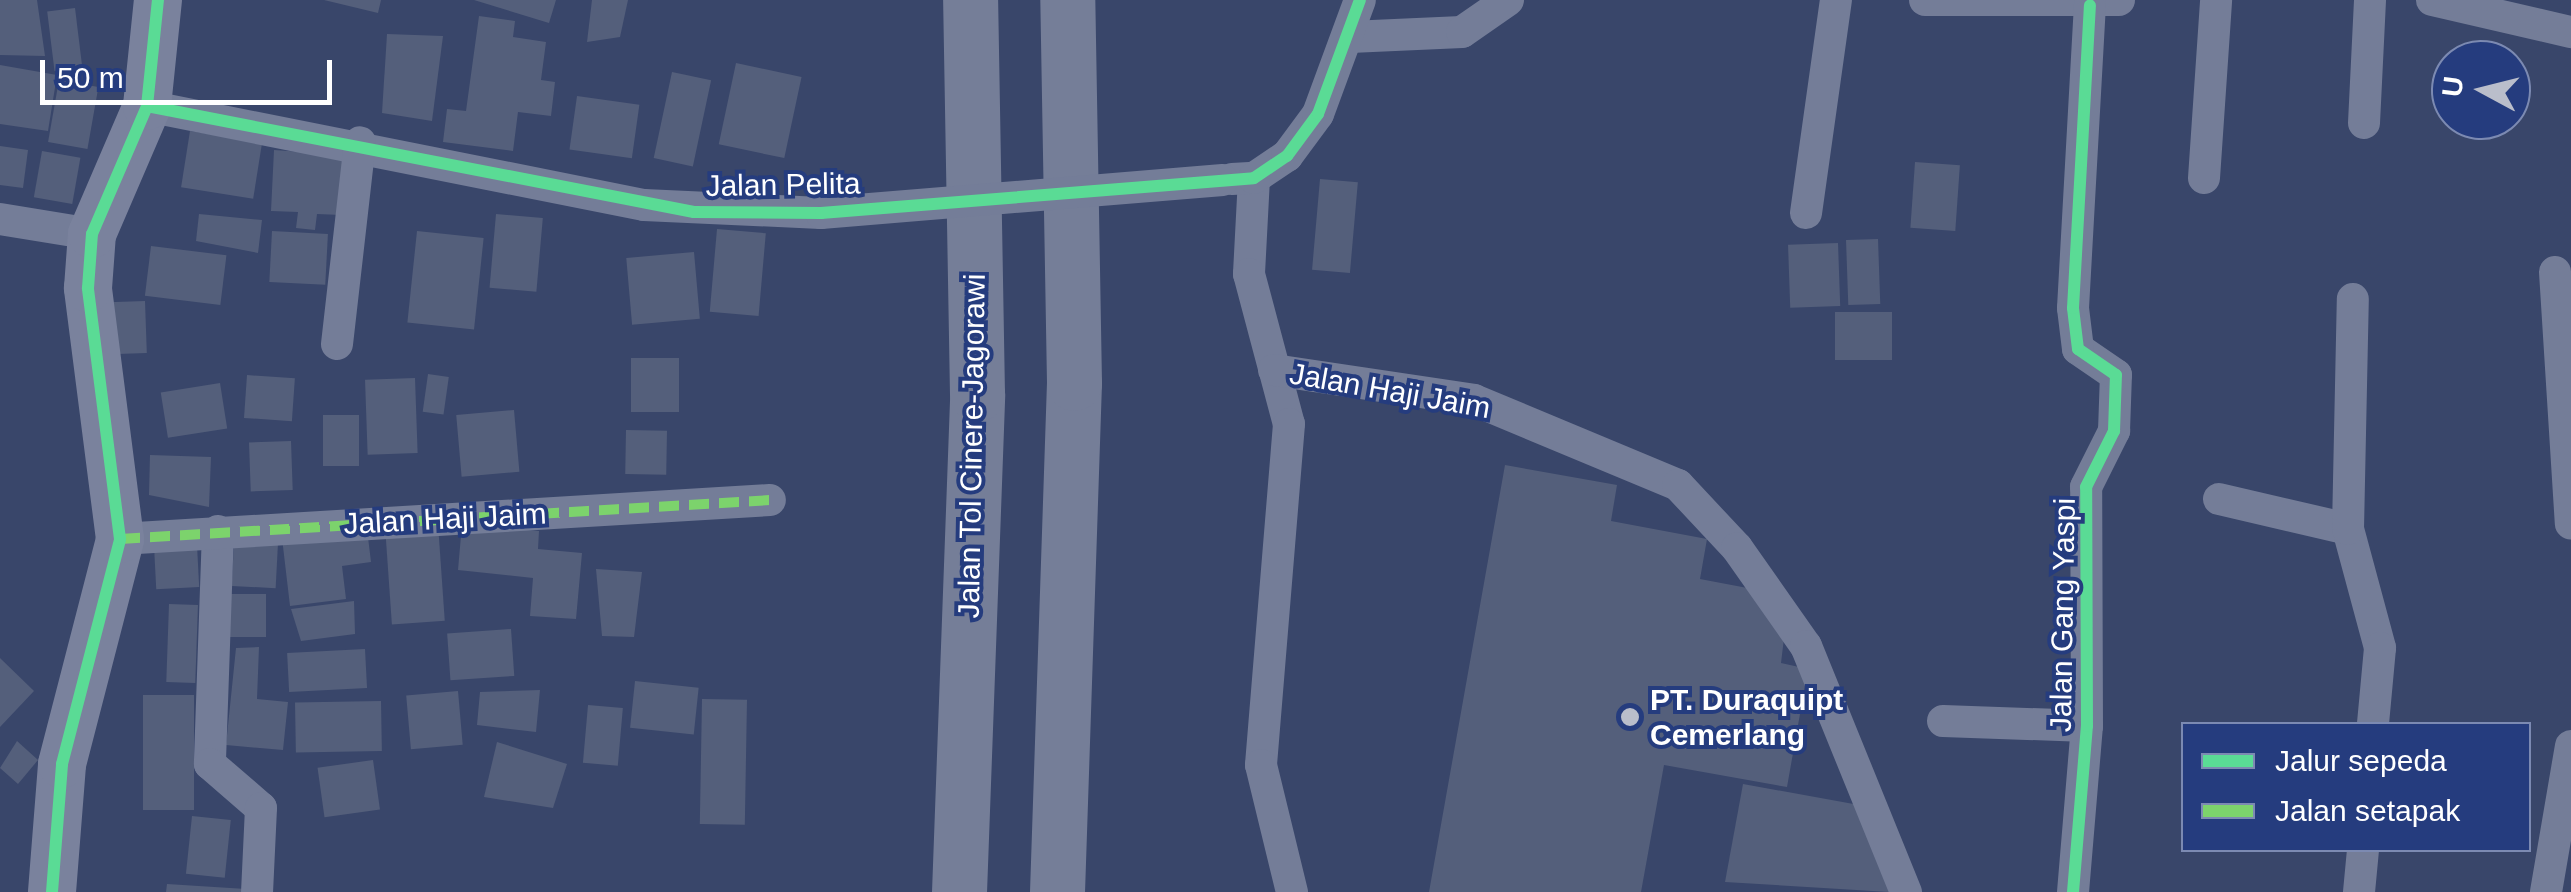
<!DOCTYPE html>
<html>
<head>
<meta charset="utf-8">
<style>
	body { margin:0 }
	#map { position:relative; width:2571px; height:892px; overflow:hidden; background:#39466a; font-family:Arial,sans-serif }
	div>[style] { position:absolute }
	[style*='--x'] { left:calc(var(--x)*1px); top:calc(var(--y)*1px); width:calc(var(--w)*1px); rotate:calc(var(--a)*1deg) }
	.building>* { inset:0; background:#545f7b; transform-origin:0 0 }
	.street>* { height:32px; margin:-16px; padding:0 16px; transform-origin:16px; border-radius:16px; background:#747d98 }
	.secondary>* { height:48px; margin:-24px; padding:0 24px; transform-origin:24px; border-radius:24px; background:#7a829d }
	.highway>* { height:55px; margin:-27.5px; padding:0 27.5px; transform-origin:27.5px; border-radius:27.5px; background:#757e98 }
	.street-bridge>* { height:32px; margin:-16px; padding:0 16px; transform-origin:16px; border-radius:16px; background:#747d98 }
	.quiet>* { height:10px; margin-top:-5px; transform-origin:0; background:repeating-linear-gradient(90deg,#7cd36c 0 20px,transparent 0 30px) }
	.cycleway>* { height:12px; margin:-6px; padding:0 6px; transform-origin:6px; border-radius:6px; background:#5adb95 }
	.dots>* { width:28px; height:28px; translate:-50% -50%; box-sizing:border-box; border:5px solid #253c7e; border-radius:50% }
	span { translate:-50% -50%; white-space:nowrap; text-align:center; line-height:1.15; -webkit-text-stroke:8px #253c7e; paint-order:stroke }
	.street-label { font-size:30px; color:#fff }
	.poi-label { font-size:30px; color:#fff; font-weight:700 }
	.left { translate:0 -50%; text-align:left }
	.legend { position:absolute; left:2181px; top:722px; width:350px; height:130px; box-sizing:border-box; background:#253c7e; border:2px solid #7c8ab2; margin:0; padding:12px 18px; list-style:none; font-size:30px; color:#fff }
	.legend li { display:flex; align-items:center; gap:20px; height:50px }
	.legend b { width:50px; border:2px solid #7c8ab2 }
	.north { position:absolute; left:2431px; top:40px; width:100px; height:100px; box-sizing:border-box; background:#253c7e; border:2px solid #7c8ab2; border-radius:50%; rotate:277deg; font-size:28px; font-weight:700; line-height:40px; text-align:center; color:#fff }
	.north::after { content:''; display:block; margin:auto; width:35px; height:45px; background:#babecb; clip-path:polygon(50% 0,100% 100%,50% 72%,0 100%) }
	.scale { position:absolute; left:40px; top:60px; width:292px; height:45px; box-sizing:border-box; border:5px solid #fff; border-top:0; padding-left:12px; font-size:30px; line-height:35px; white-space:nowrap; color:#fff; -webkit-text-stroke:8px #253c7e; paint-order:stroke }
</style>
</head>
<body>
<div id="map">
	<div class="building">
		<i style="clip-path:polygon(0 0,37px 0,45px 56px,0 55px)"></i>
		<i style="clip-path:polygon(324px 0,381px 0,378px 13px)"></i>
		<i style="clip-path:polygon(474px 0,556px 0,549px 23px)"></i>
		<i style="clip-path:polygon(592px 0,628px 0,620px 37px,587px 42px)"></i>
		<i style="left:75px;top:8px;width:60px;height:28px;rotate:83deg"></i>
		<i style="clip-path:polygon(479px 16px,515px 21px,513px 37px,546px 42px,541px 80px,555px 82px,551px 116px,518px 112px,513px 151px,443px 142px,447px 109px,466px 111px)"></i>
		<i style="clip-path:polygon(387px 34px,443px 36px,432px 121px,382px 113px)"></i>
		<i style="left:736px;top:63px;width:67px;height:83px;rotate:12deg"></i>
		<i style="clip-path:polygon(0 65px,57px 75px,48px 131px,0 124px)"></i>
		<i style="left:672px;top:72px;width:40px;height:88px;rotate:12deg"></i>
		<i style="left:59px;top:80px;width:40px;height:63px;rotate:10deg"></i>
		<i style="left:577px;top:96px;width:63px;height:54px;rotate:8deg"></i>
		<i style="left:190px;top:131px;width:73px;height:57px;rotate:9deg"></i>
		<i style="clip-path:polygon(0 146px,28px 150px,23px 188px,0 185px)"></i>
		<i style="clip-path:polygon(274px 150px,345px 155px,341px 215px,317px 214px,315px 230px,296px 228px,298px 212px,271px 211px)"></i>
		<i style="left:42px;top:151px;width:39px;height:47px;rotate:10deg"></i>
		<i style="left:1915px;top:162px;width:45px;height:66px;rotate:4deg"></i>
		<i style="left:1320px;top:179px;width:38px;height:91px;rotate:5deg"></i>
		<i style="clip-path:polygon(199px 214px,262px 220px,258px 253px,196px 241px)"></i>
		<i style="left:496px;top:214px;width:47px;height:74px;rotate:5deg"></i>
		<i style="left:717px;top:229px;width:49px;height:83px;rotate:5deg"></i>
		<i style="left:272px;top:231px;width:56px;height:51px;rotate:3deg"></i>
		<i style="left:417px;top:231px;width:67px;height:92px;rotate:6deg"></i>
		<i style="left:1878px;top:239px;width:65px;height:32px;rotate:88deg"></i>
		<i style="left:1838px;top:243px;width:63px;height:50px;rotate:88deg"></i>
		<i style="left:151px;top:246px;width:76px;height:50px;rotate:7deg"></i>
		<i style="left:694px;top:252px;width:67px;height:68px;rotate:85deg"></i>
		<i style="left:145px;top:301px;width:52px;height:37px;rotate:88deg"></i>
		<i style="left:1892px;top:312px;width:48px;height:57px;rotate:90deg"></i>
		<i style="left:631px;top:358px;width:48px;height:54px"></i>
		<i style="left:428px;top:374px;width:21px;height:38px;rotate:8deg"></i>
		<i style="left:247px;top:375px;width:48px;height:43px;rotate:4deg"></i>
		<i style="left:415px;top:378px;width:75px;height:50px;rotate:88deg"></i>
		<i style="left:220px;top:383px;width:46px;height:60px;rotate:81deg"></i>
		<i style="left:514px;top:410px;width:62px;height:58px;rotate:85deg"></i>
		<i style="left:323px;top:415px;width:36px;height:51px"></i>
		<i style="left:626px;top:430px;width:41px;height:44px;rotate:1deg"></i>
		<i style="left:291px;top:441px;width:49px;height:42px;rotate:88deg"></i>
		<i style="clip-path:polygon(150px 455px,211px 457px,209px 507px,149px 495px)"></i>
		<i style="clip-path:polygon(1505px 465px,1617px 485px,1611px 521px,1707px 539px,1700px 579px,1758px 590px,1785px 630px,1781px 663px,1808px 669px,1787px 787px,1664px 765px,1641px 892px,1429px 892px)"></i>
		<i style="left:438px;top:524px;width:97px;height:53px;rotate:86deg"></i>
		<i style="clip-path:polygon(462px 524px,539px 531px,538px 549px,582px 553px,576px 619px,530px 616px,533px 578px,458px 570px)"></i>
		<i style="clip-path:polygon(367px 529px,371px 562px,342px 566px,346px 599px,290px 606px,282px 538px)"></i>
		<i style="left:234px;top:542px;width:44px;height:44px;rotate:3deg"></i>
		<i style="left:197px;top:545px;width:42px;height:43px;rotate:87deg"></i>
		<i style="clip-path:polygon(596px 569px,642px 572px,634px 637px,602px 636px)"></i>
		<i style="left:218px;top:594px;width:48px;height:43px"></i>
		<i style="clip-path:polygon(354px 601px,355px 634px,301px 641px,291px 609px)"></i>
		<i style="left:169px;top:604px;width:29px;height:78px;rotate:2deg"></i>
		<i style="left:511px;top:629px;width:47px;height:64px;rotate:86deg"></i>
		<i style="clip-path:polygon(259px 647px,257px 699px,288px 702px,283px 750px,226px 745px,236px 648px)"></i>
		<i style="left:365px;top:649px;width:39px;height:78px;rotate:87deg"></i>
		<i style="clip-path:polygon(0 658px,34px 691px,0 727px)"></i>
		<i style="left:635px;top:681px;width:64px;height:47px;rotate:6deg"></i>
		<i style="clip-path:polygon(540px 690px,536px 732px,477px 725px,480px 692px)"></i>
		<i style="left:458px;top:691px;width:54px;height:52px;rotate:85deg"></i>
		<i style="left:143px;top:695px;width:51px;height:115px"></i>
		<i style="left:702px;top:699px;width:45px;height:125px;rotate:1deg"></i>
		<i style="left:381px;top:701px;width:50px;height:86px;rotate:89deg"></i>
		<i style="left:588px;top:705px;width:35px;height:58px;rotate:5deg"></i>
		<i style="clip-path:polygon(17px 741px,38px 760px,18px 784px,0 768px)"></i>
		<i style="clip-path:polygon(497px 742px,567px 764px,553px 808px,484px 797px)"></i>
		<i style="left:373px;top:760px;width:50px;height:56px;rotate:82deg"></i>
		<i style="clip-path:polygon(1743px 784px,1870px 807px,1889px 892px,1725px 882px)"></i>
		<i style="left:192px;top:816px;width:39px;height:58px;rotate:6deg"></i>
		<i style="clip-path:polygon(167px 884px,246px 889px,246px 892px,166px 892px)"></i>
	</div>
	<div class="street">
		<i style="--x:1925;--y:0;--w:194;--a:0"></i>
		<i style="--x:2432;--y:0;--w:143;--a:13"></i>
		<i style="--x:1350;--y:37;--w:112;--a:-2.6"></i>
		<i style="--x:1462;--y:32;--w:56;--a:-34.8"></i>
		<i style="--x:147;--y:106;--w:507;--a:11.27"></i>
		<i style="--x:644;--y:205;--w:177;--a:2.6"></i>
		<i style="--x:2364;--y:123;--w:123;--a:-87.2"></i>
		<i style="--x:1254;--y:178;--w:96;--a:93"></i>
		<i style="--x:1249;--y:274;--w:155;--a:75.1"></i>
		<i style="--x:1289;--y:424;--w:342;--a:94.7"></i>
		<i style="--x:1261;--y:765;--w:131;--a:76.3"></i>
		<i style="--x:2204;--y:178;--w:178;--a:-86.1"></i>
		<i style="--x:1232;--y:179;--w:22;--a:-3"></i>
		<i style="--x:1254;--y:178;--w:40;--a:-34"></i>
		<i style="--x:1287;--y:156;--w:52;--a:-53.6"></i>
		<i style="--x:1318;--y:114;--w:121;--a:-69.8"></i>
		<i style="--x:1806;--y:213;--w:215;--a:-82"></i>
		<i style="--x:0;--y:219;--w:93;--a:9.3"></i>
		<i style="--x:2555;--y:272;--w:252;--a:86.4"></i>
		<i style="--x:337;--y:344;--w:203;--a:-83.5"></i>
		<i style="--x:1274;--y:370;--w:202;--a:8.5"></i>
		<i style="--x:1474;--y:400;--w:221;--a:22.6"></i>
		<i style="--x:1678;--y:485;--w:86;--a:46.9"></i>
		<i style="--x:1737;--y:548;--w:120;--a:54.9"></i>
		<i style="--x:1806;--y:646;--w:266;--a:67.9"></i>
		<i style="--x:2219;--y:499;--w:132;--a:13.1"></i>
		<i style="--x:2348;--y:529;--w:123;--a:74.9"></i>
		<i style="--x:2380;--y:648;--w:76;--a:95.3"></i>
		<i style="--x:2348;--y:529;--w:230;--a:-88.8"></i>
		<i style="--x:218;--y:531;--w:233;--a:92"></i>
		<i style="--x:210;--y:764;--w:67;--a:40.8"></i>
		<i style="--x:261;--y:808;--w:84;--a:92.7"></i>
		<i style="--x:120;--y:539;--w:651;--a:-3.43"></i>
		<i style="--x:1943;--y:721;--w:144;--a:2"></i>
		<i style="--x:2073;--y:892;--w:167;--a:-85.2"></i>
		<i style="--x:2087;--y:726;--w:239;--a:-90.2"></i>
		<i style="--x:2086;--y:487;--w:63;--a:-63.4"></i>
		<i style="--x:2114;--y:431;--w:56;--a:-88"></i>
		<i style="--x:2116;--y:375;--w:46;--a:-145.6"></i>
		<i style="--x:2078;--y:349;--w:41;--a:-97"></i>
		<i style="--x:2073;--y:308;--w:303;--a:-86.8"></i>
		<i style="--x:2359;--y:892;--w:42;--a:-84.6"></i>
		<i style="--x:2546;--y:892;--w:148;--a:-80.3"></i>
	</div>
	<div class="secondary">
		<i style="--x:52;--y:892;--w:128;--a:-85.5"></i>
		<i style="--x:62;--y:764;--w:232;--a:-75.5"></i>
		<i style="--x:120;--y:539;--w:253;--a:-97.3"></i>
		<i style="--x:88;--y:288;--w:54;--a:-85.8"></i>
		<i style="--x:92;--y:234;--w:139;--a:-66.7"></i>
		<i style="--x:147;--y:106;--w:107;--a:-84.1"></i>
	</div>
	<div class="highway">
		<i style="--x:959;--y:892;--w:498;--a:-87.9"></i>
		<i style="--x:977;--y:394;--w:394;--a:-91"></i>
		<i style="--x:1057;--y:892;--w:509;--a:-88.09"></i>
		<i style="--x:1074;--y:383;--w:383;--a:-91"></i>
	</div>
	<div class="street-bridge">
		<i style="--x:821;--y:213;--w:403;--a:-4.7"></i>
	</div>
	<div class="quiet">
		<i style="--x:120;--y:539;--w:651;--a:-3.43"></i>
	</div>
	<div class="cycleway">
		<i style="--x:147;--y:106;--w:557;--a:10.97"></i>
		<i style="--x:694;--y:212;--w:127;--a:0.5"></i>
		<i style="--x:821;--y:213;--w:434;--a:-4.6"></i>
		<i style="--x:1254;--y:178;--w:40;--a:-34"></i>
		<i style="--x:1287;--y:156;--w:52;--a:-53.6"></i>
		<i style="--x:1318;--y:114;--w:121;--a:-69.8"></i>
		<i style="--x:52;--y:892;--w:128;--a:-85.5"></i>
		<i style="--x:62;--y:764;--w:232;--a:-75.5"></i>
		<i style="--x:120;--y:539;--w:253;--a:-97.3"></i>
		<i style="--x:88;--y:288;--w:54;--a:-85.8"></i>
		<i style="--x:92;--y:234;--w:139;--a:-66.7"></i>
		<i style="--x:147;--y:106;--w:107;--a:-84.1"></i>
		<i style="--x:2073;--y:892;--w:167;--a:-85.2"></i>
		<i style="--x:2087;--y:726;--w:239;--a:-90.2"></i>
		<i style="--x:2086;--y:487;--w:63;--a:-63.4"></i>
		<i style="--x:2114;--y:431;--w:56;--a:-88"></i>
		<i style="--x:2116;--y:375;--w:46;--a:-145.6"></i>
		<i style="--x:2078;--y:349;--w:41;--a:-97"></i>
		<i style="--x:2073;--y:308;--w:303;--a:-86.8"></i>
	</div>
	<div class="dots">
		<i style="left:1630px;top:717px;background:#babecb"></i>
	</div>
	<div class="street-label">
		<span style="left:783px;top:185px;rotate:-1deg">Jalan Pelita</span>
		<span style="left:1390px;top:391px;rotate:10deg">Jalan Haji Jaim</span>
		<span style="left:972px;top:446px;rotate:-89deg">Jalan Tol Cinere-Jagorawi</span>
		<span style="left:445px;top:519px;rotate:-3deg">Jalan Haji Jaim</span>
		<span style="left:2063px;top:615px;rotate:-89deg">Jalan Gang Yaspi</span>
	</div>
	<div class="poi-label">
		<span class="left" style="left:1650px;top:717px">PT. Duraquipt<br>Cemerlang</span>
	</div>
	<ul class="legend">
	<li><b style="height:12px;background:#5adb95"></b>Jalur sepeda</li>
	<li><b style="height:12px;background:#7cd36c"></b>Jalan setapak</li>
	</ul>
	<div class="north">U</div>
	<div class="scale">50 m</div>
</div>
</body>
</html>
